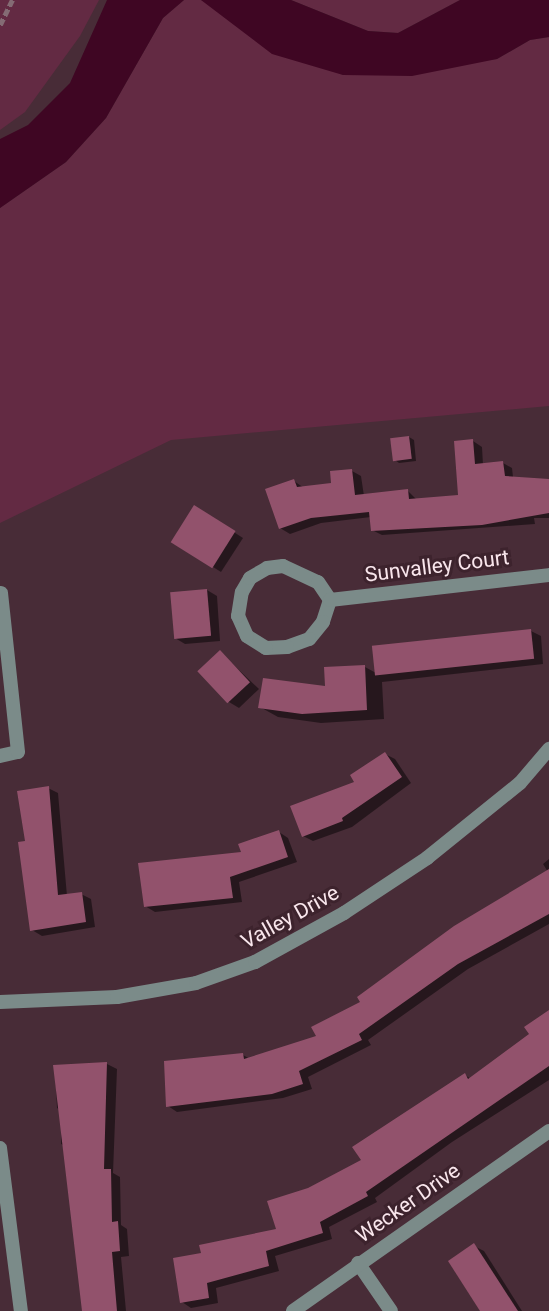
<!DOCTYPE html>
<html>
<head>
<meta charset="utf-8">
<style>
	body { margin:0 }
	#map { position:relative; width:549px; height:1311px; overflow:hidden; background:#482c37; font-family:Roboto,sans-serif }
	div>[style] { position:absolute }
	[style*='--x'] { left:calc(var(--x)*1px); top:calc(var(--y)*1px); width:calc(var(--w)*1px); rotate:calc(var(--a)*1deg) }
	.green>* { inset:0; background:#632a43 }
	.water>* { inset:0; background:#3f0623 }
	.shadow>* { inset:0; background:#0007 }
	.building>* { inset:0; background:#92526c; transform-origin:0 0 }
	.path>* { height:4.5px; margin-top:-2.25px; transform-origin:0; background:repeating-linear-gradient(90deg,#846b74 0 7px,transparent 0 10.5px) }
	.service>* { height:14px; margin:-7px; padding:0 7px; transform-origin:7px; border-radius:7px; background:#7b8b89 }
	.minor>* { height:14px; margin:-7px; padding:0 7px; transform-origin:7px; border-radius:7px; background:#7b8b89 }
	span { translate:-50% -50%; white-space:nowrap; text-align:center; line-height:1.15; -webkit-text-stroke:6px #3d232d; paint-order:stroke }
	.street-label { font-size:21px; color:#f9e6ec }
</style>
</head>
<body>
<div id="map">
	<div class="green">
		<i style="clip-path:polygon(0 0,99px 0,80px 36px,25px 112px,0 130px)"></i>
		<i style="clip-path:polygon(184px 0,201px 0,343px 75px,497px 59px,530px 40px,549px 37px,549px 406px,171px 440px,0 523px,0 208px,66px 162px,106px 118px,163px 18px)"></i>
		<i style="clip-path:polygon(291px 0,460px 0,398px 33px,368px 31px)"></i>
	</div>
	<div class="water">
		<i style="clip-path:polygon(107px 0,184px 0,163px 18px,106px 118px,66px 162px,0 208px,0 139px,28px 125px,70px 83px)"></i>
		<i style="clip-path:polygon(201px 0,291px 0,368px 31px,398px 33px,460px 0,549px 0,549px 37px,530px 40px,497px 59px,412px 76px,343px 75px,272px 54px)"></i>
	</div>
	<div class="shadow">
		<i style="clip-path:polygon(409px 437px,414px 440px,416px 461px,399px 463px,395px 460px)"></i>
		<i style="clip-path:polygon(473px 441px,482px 447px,483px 465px,503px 463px,512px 468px,513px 477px,549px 481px,549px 518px,534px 518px,535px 524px,382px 535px,372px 530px,371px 517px,321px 523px,290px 534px,280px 528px,294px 481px,304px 488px,333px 484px,352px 471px,361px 476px,364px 496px,408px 491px,417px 500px,459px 497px)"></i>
		<i style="clip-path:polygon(204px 513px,243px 538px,221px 572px,172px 541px)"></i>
		<i style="clip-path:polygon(207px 590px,217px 596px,220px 641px,185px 644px,175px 638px)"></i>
		<i style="clip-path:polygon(531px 631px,541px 636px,543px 664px,382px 682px,384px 719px,321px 723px,278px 717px,260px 707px,327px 688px,365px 667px,376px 673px)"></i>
		<i style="clip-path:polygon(220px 652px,259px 689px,239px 708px,229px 702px)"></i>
		<i style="clip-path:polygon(385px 754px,395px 759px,411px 783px,352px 827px,313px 841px,303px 836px)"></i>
		<i style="clip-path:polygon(48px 788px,58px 793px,67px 896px,81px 894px,91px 899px,95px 927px,42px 936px,32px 930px,27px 842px)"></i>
		<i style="clip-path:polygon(279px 832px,288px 838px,297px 862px,239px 882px,242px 902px,155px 912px,145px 906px)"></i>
		<i style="clip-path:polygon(549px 859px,549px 924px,468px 969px,368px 1040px,371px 1045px,308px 1077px,312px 1089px,283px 1098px,177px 1112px,168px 1106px,243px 1055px,250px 1059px,318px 1037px,548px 872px,543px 864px)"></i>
		<i style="clip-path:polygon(549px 1012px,549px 1080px,452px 1142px,375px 1198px,377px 1202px,329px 1227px,332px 1239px,275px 1256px,279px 1271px,216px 1288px,218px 1303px,191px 1308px,182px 1302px,203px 1255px,278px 1230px,309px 1189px,364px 1160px,465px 1075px,471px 1079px,531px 1034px)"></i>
		<i style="clip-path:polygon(107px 1064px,117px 1069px,113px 1173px,120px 1177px,121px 1225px,127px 1229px,129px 1256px,121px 1257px,126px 1311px,83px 1311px,68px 1147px,61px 1144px,62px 1111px,57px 1108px,55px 1067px)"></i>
		<i style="clip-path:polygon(474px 1246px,484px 1251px,522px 1311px,481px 1311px)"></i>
	</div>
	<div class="building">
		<i style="left:409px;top:436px;width:23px;height:19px;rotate:83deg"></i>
		<i style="clip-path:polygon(473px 439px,475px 464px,503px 461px,505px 476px,549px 479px,549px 513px,482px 525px,371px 531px,369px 512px,311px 518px,279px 529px,265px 489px,294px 479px,297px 487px,331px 483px,330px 471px,352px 469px,355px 495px,408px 489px,409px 499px,458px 495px,454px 441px)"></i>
		<i style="left:194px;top:505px;width:49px;height:44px;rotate:32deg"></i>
		<i style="left:207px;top:589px;width:47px;height:37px;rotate:85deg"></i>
		<i style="left:531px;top:629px;width:30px;height:160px;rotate:84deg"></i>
		<i style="left:220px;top:650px;width:44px;height:31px;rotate:47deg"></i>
		<i style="clip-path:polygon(365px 665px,367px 710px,302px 714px,258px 708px,263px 678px,325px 686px,324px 667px)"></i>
		<i style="clip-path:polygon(385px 752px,402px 777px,342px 818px,343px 821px,302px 837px,290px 806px,354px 782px,350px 775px)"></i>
		<i style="clip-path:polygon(49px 786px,58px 895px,82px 892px,86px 922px,30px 931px,18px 842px,25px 841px,17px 791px)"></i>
		<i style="clip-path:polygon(279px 830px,288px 857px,230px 877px,233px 898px,144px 907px,138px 863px,241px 852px,238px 844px)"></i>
		<i style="clip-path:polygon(549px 869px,549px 914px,458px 964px,359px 1034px,362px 1040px,299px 1071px,303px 1084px,272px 1094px,166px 1107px,164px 1061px,243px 1053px,244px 1059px,316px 1036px,311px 1027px,360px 1002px,357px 997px,454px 926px)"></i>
		<i style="clip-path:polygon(549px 1010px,549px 1066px,366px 1192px,368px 1196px,320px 1222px,323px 1233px,266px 1251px,269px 1266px,207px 1283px,209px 1298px,180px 1303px,173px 1258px,201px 1253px,199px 1245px,276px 1229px,267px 1201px,308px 1188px,361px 1160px,352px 1147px,465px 1073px,468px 1079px,529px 1034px,524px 1027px)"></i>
		<i style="clip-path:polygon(107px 1062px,104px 1169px,111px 1169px,112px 1222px,118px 1221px,120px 1251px,112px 1252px,117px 1311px,82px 1311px,53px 1065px)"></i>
		<i style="clip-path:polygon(474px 1243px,518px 1311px,480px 1311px,448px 1261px)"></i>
	</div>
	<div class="path">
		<i style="--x:0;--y:25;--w:28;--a:-64"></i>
	</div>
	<div class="service">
		<i style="--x:0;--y:756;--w:18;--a:-13"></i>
		<i style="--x:18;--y:752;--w:160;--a:-96.1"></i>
	</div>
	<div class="minor">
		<i style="--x:283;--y:566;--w:38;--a:25"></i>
		<i style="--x:318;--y:582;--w:22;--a:56"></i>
		<i style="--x:330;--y:600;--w:23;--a:108"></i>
		<i style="--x:323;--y:622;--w:22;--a:129"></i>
		<i style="--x:309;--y:639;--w:23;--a:160"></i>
		<i style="--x:287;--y:647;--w:21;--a:177"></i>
		<i style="--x:266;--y:648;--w:22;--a:-148"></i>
		<i style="--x:247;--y:636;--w:22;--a:-114"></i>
		<i style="--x:238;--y:616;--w:24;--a:-81"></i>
		<i style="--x:242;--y:592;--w:16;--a:-60"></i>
		<i style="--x:250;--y:578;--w:20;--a:-30"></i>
		<i style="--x:267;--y:568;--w:16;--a:-7"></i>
		<i style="--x:330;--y:600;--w:220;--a:-6.5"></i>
		<i style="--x:0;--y:1002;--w:117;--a:-2.4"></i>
		<i style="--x:117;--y:997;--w:80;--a:-10"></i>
		<i style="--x:196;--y:983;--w:63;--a:-19.6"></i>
		<i style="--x:255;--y:962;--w:102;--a:-28.8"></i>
		<i style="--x:344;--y:913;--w:100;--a:-33.5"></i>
		<i style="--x:427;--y:858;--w:119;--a:-38.9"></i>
		<i style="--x:520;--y:783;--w:45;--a:-49.5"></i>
		<i style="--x:0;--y:1148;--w:164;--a:82.7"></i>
		<i style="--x:358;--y:1263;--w:58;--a:55.5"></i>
		<i style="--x:293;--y:1311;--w:313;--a:-35.1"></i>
	</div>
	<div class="street-label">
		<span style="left:437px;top:566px;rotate:-7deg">Sunvalley Court</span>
		<span style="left:290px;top:917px;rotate:-29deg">Valley Drive</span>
		<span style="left:408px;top:1203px;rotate:-35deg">Wecker Drive</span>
	</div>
</div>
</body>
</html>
